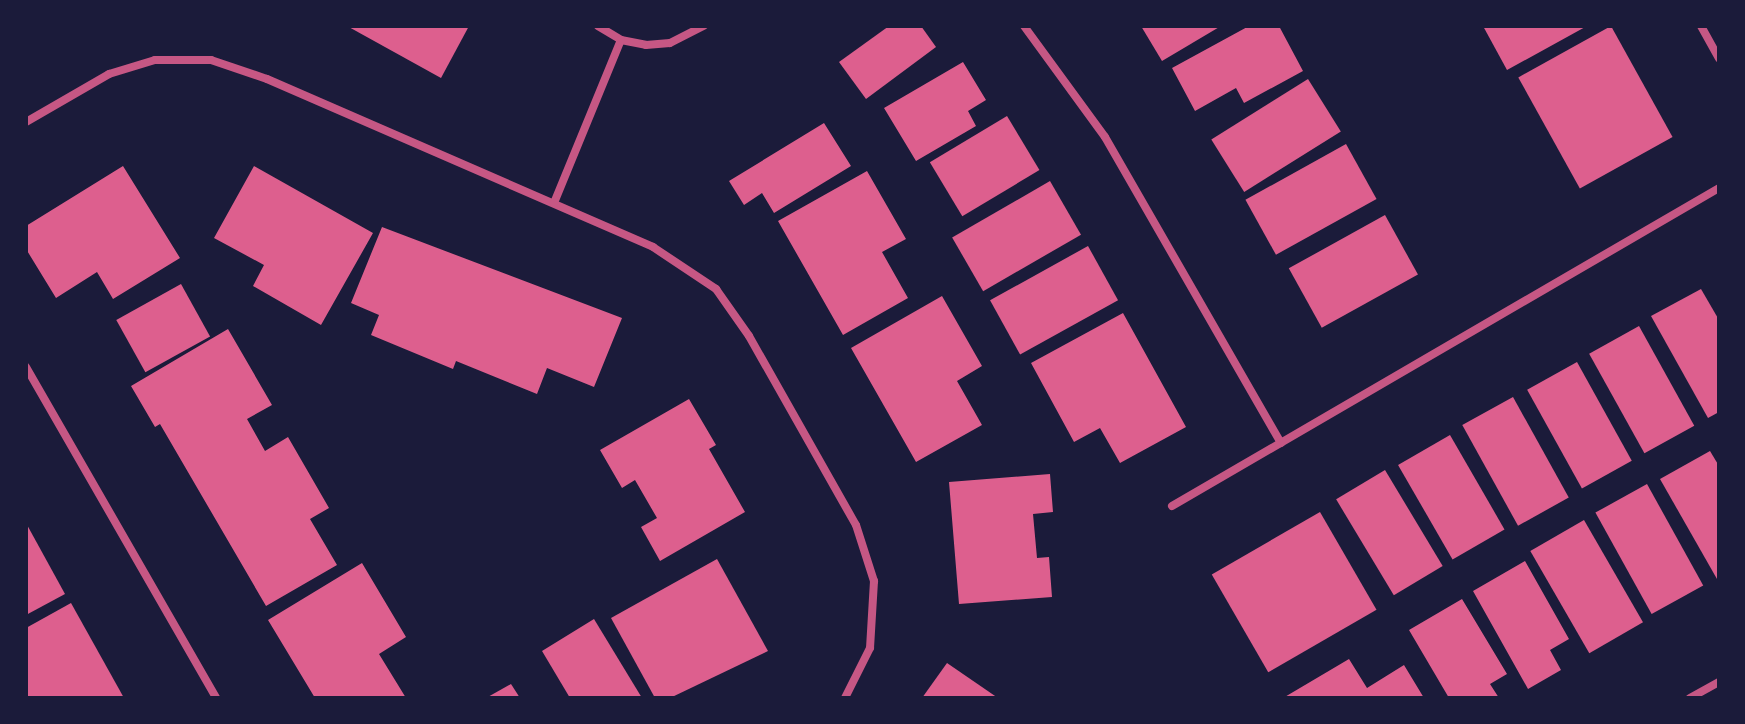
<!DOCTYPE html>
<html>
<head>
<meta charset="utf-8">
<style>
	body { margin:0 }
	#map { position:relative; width:1745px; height:724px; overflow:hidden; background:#1b1b3a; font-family:"DejaVu Sans",sans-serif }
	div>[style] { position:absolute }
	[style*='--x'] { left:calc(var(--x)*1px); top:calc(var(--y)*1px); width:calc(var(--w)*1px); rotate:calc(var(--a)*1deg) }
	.building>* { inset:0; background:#dd5f8e; transform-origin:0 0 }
	.minor>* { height:8px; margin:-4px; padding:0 4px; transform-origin:4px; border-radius:4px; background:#c65784 }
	span { translate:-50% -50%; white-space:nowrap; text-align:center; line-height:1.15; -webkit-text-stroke:8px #1b1b3a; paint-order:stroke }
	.frame { position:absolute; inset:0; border:28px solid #1b1b3a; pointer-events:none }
</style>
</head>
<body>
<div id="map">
	<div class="building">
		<i style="clip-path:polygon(347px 26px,469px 26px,441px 78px)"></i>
		<i style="clip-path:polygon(889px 26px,921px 26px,936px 47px,866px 99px,839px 62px)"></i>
		<i style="clip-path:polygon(1141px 26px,1221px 26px,1162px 61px)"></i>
		<i style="clip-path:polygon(1249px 26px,1279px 26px,1303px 71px,1244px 103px,1236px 88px,1195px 111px,1172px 68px)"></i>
		<i style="clip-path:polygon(1483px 26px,1587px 26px,1507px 70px)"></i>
		<i style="left:1611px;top:26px;width:127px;height:106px;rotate:61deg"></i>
		<i style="clip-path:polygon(963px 62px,986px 100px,968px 111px,976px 126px,916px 161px,884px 108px)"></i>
		<i style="left:1308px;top:79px;width:62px;height:114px;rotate:58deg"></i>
		<i style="left:1007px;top:116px;width:63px;height:90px;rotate:59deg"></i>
		<i style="clip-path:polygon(824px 123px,851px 166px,774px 213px,762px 193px,744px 205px,729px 181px)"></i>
		<i style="left:1346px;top:144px;width:63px;height:115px;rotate:61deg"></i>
		<i style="clip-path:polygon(123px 166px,180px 258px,113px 299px,97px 272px,56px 298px,26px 249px,26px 226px)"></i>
		<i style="clip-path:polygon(254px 166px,373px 233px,321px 325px,253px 286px,264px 265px,214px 238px)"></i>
		<i style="clip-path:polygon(867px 171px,906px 239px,882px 252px,908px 298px,843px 335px,778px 221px)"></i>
		<i style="left:1050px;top:181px;width:62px;height:113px;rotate:60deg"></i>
		<i style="left:1385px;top:215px;width:68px;height:110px;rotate:61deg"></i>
		<i style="clip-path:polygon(382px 227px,622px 318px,594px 387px,547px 368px,537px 394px,456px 361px,453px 369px,371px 335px,379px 315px,351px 303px)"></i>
		<i style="left:1088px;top:246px;width:62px;height:112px;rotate:61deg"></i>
		<i style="left:181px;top:284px;width:60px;height:74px;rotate:61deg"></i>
		<i style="clip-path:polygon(1701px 289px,1719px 320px,1719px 412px,1708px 418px,1651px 316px)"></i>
		<i style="clip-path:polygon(942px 296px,982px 366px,957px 381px,982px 425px,916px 462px,851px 348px)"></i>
		<i style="clip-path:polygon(1123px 313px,1186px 427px,1120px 463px,1100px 428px,1074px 442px,1031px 363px)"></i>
		<i style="left:1639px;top:326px;width:114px;height:57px;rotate:61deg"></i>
		<i style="clip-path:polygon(228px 329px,272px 405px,247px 419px,265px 451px,288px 437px,329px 508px,310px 519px,337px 565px,266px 606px,160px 424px,155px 427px,131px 386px)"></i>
		<i style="left:1577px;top:362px;width:113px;height:57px;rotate:61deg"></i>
		<i style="left:1513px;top:397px;width:115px;height:58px;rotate:61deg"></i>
		<i style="clip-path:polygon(689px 399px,716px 445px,709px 449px,745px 512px,660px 561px,641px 527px,657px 518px,635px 480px,622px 488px,600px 450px)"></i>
		<i style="left:1450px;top:435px;width:109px;height:60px;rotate:60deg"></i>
		<i style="clip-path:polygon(1710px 451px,1719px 466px,1717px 579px,1660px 479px)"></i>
		<i style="left:1385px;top:470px;width:112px;height:57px;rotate:59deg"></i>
		<i style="clip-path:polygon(1050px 474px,1053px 512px,1033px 514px,1037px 558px,1049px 557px,1052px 597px,959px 604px,949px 482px)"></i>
		<i style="left:1647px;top:484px;width:116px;height:59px;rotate:61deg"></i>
		<i style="left:1320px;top:512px;width:113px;height:125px;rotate:60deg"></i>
		<i style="left:1584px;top:520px;width:118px;height:62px;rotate:60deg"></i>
		<i style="clip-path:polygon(26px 523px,65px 594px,26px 615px)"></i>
		<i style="clip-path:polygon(717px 559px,768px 651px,670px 698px,655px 698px,611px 618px)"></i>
		<i style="clip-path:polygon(1525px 561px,1569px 639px,1550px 650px,1561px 670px,1528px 689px,1473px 591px)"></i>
		<i style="clip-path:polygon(362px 563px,406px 637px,379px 654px,406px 698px,315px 698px,268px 620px)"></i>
		<i style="clip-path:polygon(1462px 599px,1507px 674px,1490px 684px,1499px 698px,1449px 698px,1409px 630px)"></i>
		<i style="clip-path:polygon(71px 603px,124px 698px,26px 698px,26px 628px)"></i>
		<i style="clip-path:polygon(594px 619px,642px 698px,570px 698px,542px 651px)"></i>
		<i style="clip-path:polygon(1349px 659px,1367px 688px,1404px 665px,1424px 698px,1283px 698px)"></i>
		<i style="clip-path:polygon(947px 663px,998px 698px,922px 698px)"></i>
		<i style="clip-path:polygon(511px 684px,520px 698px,486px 698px)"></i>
	</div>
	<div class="minor">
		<i style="--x:598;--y:26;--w:27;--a:31"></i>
		<i style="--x:621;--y:40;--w:25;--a:11"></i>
		<i style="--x:646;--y:45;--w:24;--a:-5"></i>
		<i style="--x:670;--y:43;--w:38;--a:-27"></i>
		<i style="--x:1024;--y:26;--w:137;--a:53.9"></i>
		<i style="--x:1105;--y:137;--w:353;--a:60.1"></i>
		<i style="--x:1701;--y:26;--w:37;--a:61"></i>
		<i style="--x:26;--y:122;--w:96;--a:-30"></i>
		<i style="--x:109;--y:74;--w:48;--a:-16.9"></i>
		<i style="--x:155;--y:60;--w:56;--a:0"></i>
		<i style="--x:211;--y:60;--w:59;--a:18.7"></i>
		<i style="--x:267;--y:79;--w:421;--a:23.5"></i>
		<i style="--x:653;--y:247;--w:76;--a:33.7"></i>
		<i style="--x:716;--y:289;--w:57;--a:54.9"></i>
		<i style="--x:749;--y:336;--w:217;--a:60.5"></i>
		<i style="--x:856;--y:525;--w:59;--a:72.2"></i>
		<i style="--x:874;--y:581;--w:67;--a:93.4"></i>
		<i style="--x:870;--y:648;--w:56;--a:116.6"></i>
		<i style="--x:554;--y:203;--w:176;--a:-67.7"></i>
		<i style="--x:26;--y:367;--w:382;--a:60.1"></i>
		<i style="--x:1172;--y:506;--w:633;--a:-30.17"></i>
		<i style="--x:1690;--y:698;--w:33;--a:-29"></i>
	</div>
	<div class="frame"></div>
</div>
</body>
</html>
